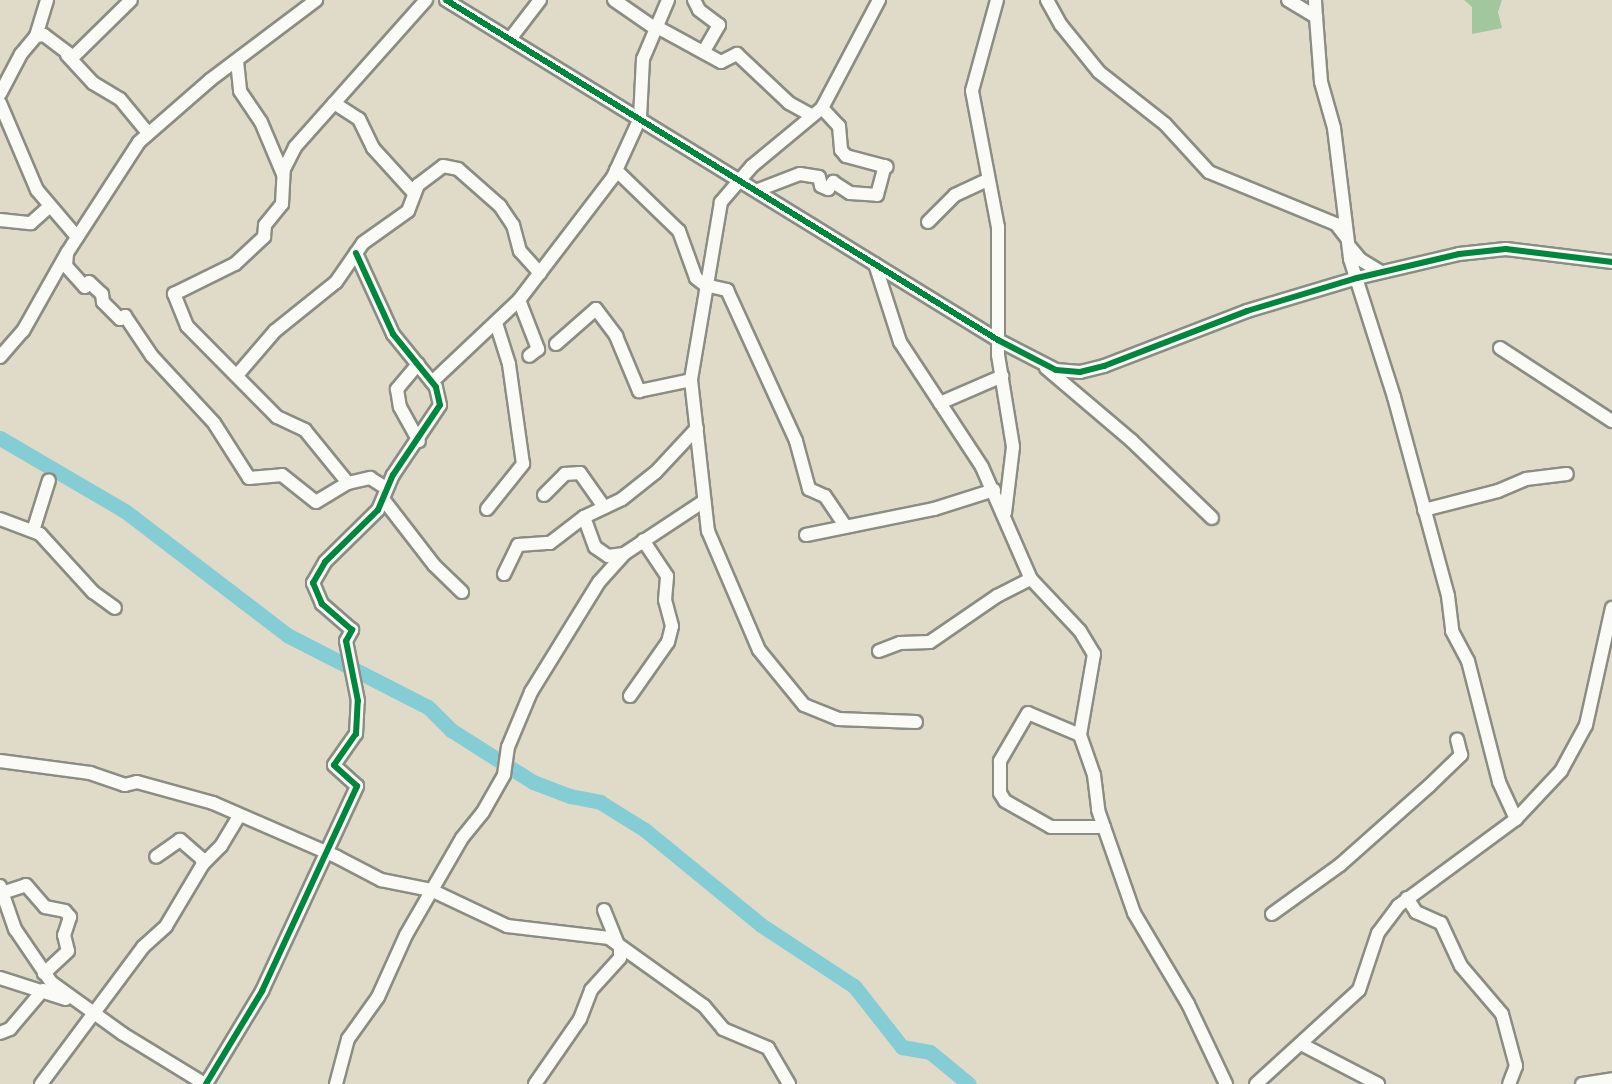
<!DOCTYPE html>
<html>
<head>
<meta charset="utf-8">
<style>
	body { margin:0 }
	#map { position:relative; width:1612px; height:1084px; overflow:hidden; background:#e0dbc9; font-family:Sriracha,sans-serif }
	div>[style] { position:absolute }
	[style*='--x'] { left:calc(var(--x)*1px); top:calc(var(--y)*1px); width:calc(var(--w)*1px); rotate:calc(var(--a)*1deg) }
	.forest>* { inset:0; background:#a2c79f }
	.river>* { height:15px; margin:-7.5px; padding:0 7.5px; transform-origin:7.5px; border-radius:7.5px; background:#85cdd5 }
	.roads { filter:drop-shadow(2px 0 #8b8d83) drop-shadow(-2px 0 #8b8d83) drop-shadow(0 2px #8b8d83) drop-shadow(0 -2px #8b8d83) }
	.minor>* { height:12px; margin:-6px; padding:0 6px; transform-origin:6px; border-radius:6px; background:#fafaf7 }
	.cycleway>* { height:6px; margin:-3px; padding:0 3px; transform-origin:3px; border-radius:3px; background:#00873e }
	span { translate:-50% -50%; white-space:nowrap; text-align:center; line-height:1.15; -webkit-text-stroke:6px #fbf7ec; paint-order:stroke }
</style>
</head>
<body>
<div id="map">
	<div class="forest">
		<i style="clip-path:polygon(1464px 0,1502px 0,1498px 12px,1502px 28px,1472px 34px,1472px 7px)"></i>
	</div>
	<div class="river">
		<i style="--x:0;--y:438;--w:145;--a:30.3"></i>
		<i style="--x:125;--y:511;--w:204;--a:37.4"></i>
		<i style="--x:287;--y:635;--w:158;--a:27.1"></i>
		<i style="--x:428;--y:707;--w:33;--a:45"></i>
		<i style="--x:451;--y:730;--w:97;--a:32.4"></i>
		<i style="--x:533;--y:782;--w:40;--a:21"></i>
		<i style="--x:570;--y:796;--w:31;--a:11"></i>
		<i style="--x:600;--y:802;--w:53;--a:31.9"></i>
		<i style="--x:645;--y:830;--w:150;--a:39.3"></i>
		<i style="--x:761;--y:925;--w:111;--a:33.3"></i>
		<i style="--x:854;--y:986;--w:78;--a:51.8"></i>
		<i style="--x:902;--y:1047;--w:28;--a:10"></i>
		<i style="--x:930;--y:1052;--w:50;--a:39.4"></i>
	</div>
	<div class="roads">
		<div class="minor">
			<i style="--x:446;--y:0;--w:648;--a:31.63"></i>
			<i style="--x:998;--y:340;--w:65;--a:27.3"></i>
			<i style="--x:1056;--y:370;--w:24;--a:5"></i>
			<i style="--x:1080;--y:372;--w:25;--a:-14"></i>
			<i style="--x:1104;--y:366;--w:153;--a:-21"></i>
			<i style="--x:1247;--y:311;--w:115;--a:-16.7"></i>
			<i style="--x:1357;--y:278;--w:105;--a:-13.2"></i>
			<i style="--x:1459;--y:254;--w:47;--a:-6.1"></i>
			<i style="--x:1506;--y:249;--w:107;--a:7"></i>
			<i style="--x:614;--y:0;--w:51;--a:34.6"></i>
			<i style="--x:694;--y:0;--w:11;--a:63"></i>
			<i style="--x:699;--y:10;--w:25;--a:37"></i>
			<i style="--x:719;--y:25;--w:30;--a:120"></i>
			<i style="--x:879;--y:0;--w:122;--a:117.8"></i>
			<i style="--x:822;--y:108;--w:91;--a:140.4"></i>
			<i style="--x:752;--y:166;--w:48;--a:130.7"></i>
			<i style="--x:721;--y:202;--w:181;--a:99.6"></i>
			<i style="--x:691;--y:380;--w:152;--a:83.6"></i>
			<i style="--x:708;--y:531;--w:129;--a:66.8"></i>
			<i style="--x:759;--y:650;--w:71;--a:50.7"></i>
			<i style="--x:804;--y:705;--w:37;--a:22"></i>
			<i style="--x:838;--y:719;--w:78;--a:2.2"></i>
			<i style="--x:997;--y:0;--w:94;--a:105.4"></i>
			<i style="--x:972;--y:91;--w:138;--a:79.2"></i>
			<i style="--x:998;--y:227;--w:128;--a:90"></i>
			<i style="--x:998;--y:355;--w:93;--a:80.7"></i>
			<i style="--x:1013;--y:447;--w:66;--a:96.9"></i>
			<i style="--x:1047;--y:0;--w:29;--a:61"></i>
			<i style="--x:1061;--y:25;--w:60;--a:51"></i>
			<i style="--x:1099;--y:72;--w:84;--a:38.2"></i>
			<i style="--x:1165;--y:124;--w:65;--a:47.5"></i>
			<i style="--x:1209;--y:172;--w:137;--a:22.3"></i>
			<i style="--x:1336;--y:224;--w:18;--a:52"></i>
			<i style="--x:1288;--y:0;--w:33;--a:31"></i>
			<i style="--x:1316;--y:17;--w:65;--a:85.6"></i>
			<i style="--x:1321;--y:82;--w:48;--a:74.2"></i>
			<i style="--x:1334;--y:128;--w:132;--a:83"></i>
			<i style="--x:1350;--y:259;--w:145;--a:72.3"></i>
			<i style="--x:1394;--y:397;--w:206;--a:74.8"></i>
			<i style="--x:1448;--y:596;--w:35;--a:83"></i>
			<i style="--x:1452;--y:631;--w:34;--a:62"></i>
			<i style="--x:1468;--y:661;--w:125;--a:75.6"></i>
			<i style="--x:1499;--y:782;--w:41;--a:65.3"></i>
			<i style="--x:1315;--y:0;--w:17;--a:87"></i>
			<i style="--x:657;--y:27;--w:73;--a:28.7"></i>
			<i style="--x:721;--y:62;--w:18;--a:-27"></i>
			<i style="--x:737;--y:54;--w:71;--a:43.3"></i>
			<i style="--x:789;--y:103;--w:26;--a:29"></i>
			<i style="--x:36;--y:36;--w:38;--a:-73"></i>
			<i style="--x:510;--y:39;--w:49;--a:-52.4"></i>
			<i style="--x:67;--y:55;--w:38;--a:47"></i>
			<i style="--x:93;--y:83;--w:31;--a:31"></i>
			<i style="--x:120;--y:99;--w:44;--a:50.5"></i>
			<i style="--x:237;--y:61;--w:30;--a:84"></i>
			<i style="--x:240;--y:91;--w:37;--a:56"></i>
			<i style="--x:261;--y:122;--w:56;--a:67.1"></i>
			<i style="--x:0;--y:94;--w:45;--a:-62.3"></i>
			<i style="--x:21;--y:54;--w:23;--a:-50"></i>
			<i style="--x:36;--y:36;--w:8;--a:-7"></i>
			<i style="--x:44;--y:35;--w:36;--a:37"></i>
			<i style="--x:73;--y:57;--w:81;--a:-44.5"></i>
			<i style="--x:0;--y:103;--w:95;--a:67"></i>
			<i style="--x:37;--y:190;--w:62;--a:49.6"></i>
			<i style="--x:334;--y:103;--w:30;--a:33"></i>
			<i style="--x:359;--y:119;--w:32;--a:64"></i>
			<i style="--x:373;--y:148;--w:61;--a:47.7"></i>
			<i style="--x:822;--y:108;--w:25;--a:47"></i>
			<i style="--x:839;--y:126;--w:24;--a:85"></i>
			<i style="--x:841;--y:150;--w:8;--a:50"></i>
			<i style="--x:846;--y:156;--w:42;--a:15"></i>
			<i style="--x:616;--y:170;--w:88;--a:44.1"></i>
			<i style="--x:679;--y:231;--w:50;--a:70.1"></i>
			<i style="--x:696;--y:278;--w:11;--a:38"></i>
			<i style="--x:705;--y:285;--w:23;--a:13"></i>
			<i style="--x:727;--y:290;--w:166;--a:65.4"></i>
			<i style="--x:796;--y:441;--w:50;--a:74.8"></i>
			<i style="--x:809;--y:489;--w:17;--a:24"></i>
			<i style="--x:825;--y:496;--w:37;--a:56"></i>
			<i style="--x:758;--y:190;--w:45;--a:-20.9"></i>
			<i style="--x:800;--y:174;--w:19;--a:9"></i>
			<i style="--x:819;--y:177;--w:9;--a:77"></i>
			<i style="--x:821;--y:186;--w:8;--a:23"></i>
			<i style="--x:828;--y:189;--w:9;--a:-54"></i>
			<i style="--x:833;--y:182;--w:20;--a:33"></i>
			<i style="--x:850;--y:193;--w:27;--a:4"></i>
			<i style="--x:877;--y:195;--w:30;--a:-75"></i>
			<i style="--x:0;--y:220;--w:31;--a:6"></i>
			<i style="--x:31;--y:223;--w:24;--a:-42"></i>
			<i style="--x:928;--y:222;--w:38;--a:-45"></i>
			<i style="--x:955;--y:195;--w:35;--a:-25"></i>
			<i style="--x:1350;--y:247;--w:17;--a:50"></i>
			<i style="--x:1361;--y:260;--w:23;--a:31"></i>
			<i style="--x:67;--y:254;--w:12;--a:95"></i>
			<i style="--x:66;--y:266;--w:28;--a:48"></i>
			<i style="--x:85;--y:287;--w:6;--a:-51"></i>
			<i style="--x:89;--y:282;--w:18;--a:43"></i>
			<i style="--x:102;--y:294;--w:8;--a:83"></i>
			<i style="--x:103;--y:302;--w:24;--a:45"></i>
			<i style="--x:120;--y:319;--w:6;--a:-31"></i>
			<i style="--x:125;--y:316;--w:48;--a:56"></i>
			<i style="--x:152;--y:356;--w:91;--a:47.2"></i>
			<i style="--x:214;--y:423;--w:65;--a:57.5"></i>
			<i style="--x:249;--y:478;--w:33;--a:-5"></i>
			<i style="--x:282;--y:475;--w:43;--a:38.5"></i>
			<i style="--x:316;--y:502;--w:37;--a:-31"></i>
			<i style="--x:348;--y:483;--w:23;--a:-13"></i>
			<i style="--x:370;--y:478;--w:19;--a:32"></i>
			<i style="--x:875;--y:264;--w:82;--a:72.2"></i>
			<i style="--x:900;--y:342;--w:149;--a:56.7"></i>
			<i style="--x:982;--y:467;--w:122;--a:66.4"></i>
			<i style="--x:1031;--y:579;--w:71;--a:46.7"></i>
			<i style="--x:1080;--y:631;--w:27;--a:59"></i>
			<i style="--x:1094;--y:654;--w:82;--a:99.8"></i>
			<i style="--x:1080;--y:735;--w:42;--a:70.7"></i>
			<i style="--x:1094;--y:775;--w:35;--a:83"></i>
			<i style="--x:1098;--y:810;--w:109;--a:70.7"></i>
			<i style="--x:1134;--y:913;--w:106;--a:59.3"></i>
			<i style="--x:1188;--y:1004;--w:89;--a:64.6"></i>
			<i style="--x:519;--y:300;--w:53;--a:68.8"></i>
			<i style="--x:538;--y:349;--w:11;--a:142"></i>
			<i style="--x:556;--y:344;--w:53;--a:-41.2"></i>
			<i style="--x:596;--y:309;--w:34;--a:53"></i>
			<i style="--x:616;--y:336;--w:60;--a:67.3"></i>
			<i style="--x:639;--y:391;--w:53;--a:-11.9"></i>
			<i style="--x:1500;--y:348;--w:134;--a:33.1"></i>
			<i style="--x:0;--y:357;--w:35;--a:-49"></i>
			<i style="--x:23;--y:331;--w:90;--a:-60.6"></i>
			<i style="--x:67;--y:253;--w:132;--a:-57"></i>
			<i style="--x:139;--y:142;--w:94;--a:-41.1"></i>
			<i style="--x:210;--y:80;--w:133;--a:-37"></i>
			<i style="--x:418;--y:364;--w:33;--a:130"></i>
			<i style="--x:397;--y:389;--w:18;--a:81"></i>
			<i style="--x:400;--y:407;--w:39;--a:61"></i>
			<i style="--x:1046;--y:368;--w:113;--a:40.3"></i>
			<i style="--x:1132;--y:441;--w:111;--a:43.9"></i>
			<i style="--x:238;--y:374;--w:57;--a:-49.3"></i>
			<i style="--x:275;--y:331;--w:78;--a:-38.8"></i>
			<i style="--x:336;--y:282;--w:47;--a:-55.3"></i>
			<i style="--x:363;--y:243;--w:55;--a:-35.4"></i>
			<i style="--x:408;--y:211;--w:28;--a:-69"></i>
			<i style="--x:418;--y:185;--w:31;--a:-37"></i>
			<i style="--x:443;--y:166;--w:15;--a:11"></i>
			<i style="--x:458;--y:169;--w:56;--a:41.4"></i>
			<i style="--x:500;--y:206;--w:23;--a:56"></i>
			<i style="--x:513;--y:225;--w:27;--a:75"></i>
			<i style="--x:520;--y:251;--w:30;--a:48"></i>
			<i style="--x:432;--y:382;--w:120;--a:-43.3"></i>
			<i style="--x:519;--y:300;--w:155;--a:-52.6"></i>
			<i style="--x:613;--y:177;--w:65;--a:-65.4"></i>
			<i style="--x:640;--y:118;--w:59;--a:-87.1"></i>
			<i style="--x:643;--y:59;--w:64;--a:-67"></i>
			<i style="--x:940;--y:403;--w:68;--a:-23.5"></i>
			<i style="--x:348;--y:483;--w:68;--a:-129.1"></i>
			<i style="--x:305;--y:430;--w:31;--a:-155"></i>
			<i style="--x:277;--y:417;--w:128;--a:-134.7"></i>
			<i style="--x:187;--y:326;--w:35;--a:-112"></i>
			<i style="--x:174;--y:294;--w:68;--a:-26.2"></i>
			<i style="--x:235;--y:264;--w:40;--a:-43"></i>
			<i style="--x:264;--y:237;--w:12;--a:-85"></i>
			<i style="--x:265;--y:225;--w:27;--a:-51"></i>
			<i style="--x:282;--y:204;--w:35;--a:-87"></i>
			<i style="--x:284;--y:169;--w:25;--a:-63"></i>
			<i style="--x:295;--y:147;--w:197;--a:-48.3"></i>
			<i style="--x:544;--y:495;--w:30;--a:-45"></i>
			<i style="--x:565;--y:474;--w:15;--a:-4"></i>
			<i style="--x:580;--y:473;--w:42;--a:54.8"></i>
			<i style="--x:383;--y:499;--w:83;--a:52.3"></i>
			<i style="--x:434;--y:565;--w:39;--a:44"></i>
			<i style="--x:487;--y:509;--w:58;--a:-51.3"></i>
			<i style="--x:523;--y:464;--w:101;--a:-98"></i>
			<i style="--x:509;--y:364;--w:43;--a:-107.6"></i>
			<i style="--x:1424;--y:510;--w:76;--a:-14.4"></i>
			<i style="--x:1498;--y:491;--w:30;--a:-23"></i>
			<i style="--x:1526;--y:479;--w:41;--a:-7"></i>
			<i style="--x:584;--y:517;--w:32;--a:70"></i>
			<i style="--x:595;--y:547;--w:16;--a:35"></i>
			<i style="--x:608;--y:556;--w:16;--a:-7"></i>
			<i style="--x:0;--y:519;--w:43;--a:20.6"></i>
			<i style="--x:40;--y:534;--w:79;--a:47.6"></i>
			<i style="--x:93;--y:592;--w:27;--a:36"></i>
			<i style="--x:33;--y:531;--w:53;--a:-72.6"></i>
			<i style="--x:806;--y:535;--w:131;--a:-11.5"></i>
			<i style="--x:934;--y:509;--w:63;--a:-17.6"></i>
			<i style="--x:504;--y:574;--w:32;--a:-64"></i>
			<i style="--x:518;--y:545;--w:32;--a:-4"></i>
			<i style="--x:550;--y:543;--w:43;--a:-37.4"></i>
			<i style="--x:584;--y:517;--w:42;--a:-25.3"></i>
			<i style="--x:622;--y:499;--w:43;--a:-38.5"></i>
			<i style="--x:656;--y:472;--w:60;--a:-47"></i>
			<i style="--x:879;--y:651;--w:22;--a:-21"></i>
			<i style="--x:900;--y:643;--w:30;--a:-2"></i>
			<i style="--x:930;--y:642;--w:81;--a:-34.5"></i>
			<i style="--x:997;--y:596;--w:38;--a:-27"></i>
			<i style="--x:630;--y:696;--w:66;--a:-54.9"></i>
			<i style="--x:668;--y:642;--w:16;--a:-76"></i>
			<i style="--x:672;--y:626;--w:27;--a:-105"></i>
			<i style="--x:665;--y:600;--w:24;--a:-85"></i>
			<i style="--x:667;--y:576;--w:43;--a:-123.7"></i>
			<i style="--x:1080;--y:735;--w:56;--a:-157.1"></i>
			<i style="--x:1028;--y:713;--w:56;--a:120.3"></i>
			<i style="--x:1000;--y:761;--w:32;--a:90"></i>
			<i style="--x:1000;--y:793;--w:9;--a:58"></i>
			<i style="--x:1005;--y:801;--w:53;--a:29.5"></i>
			<i style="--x:1051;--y:827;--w:53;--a:0"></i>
			<i style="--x:0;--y:761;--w:91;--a:7.6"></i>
			<i style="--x:90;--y:773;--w:37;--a:19"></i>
			<i style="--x:125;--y:785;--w:12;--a:-14"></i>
			<i style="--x:137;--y:782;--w:79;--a:15.4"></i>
			<i style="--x:213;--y:803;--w:135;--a:23.5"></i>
			<i style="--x:337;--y:857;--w:50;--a:27.6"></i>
			<i style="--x:381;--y:880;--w:51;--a:11.3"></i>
			<i style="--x:431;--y:890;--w:84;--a:25.3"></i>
			<i style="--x:507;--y:926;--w:103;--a:6.7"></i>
			<i style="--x:609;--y:938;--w:117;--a:35.6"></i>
			<i style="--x:704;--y:1006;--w:30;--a:50"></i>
			<i style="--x:723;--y:1029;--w:49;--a:22.9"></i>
			<i style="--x:768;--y:1048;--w:42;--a:59.7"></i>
			<i style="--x:203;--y:864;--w:25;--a:-45"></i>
			<i style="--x:221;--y:846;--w:35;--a:-59"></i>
			<i style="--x:0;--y:886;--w:46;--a:70.8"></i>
			<i style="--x:15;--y:929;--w:64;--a:55.8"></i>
			<i style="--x:51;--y:982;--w:89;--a:35.8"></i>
			<i style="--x:123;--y:1034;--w:96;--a:31.4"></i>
			<i style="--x:2;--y:893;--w:25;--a:-18"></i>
			<i style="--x:26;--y:885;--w:29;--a:49"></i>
			<i style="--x:45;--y:907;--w:20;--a:11"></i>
			<i style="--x:65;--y:911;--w:8;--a:50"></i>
			<i style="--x:70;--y:917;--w:19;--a:108"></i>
			<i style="--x:64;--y:935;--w:16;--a:76"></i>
			<i style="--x:68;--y:951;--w:33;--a:137"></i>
			<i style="--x:1407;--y:898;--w:17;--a:57"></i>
			<i style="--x:1416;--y:912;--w:27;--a:24"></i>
			<i style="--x:1441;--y:923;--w:47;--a:65.1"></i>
			<i style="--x:1461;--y:966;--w:63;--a:49.5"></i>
			<i style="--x:1502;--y:1014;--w:54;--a:74.9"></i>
			<i style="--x:1516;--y:1066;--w:19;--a:111"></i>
			<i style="--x:604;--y:910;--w:37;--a:68"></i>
			<i style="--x:1272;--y:914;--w:84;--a:-35.8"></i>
			<i style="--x:1340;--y:865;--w:119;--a:-41.6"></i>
			<i style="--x:1429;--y:786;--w:45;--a:-44.1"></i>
			<i style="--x:1461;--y:755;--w:16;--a:-104"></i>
			<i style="--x:0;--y:978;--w:69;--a:17.7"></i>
			<i style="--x:0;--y:1033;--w:11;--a:-22"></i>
			<i style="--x:10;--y:1029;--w:51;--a:-49.8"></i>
			<i style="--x:1301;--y:1044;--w:87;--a:27.5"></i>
			<i style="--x:41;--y:1084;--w:171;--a:-53.3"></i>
			<i style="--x:143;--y:947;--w:31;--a:-42"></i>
			<i style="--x:166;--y:926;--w:72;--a:-59.2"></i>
			<i style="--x:203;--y:864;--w:6;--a:-108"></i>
			<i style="--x:201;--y:858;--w:28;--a:-139"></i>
			<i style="--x:180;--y:840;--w:29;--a:145"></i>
			<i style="--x:206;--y:1084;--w:109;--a:-58.9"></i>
			<i style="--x:262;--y:991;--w:226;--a:-65.1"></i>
			<i style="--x:357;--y:786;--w:31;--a:-138"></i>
			<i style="--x:334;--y:765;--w:38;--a:-55"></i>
			<i style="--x:356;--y:734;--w:33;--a:-87"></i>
			<i style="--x:358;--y:701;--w:61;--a:-101.3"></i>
			<i style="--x:346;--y:641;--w:13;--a:-61"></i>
			<i style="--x:352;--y:630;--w:40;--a:-139"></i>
			<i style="--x:322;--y:604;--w:23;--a:-113"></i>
			<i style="--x:313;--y:583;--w:24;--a:-60"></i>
			<i style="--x:325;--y:562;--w:74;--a:-44.5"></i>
			<i style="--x:378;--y:510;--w:38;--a:-67"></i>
			<i style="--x:393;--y:475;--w:84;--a:-56.1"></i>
			<i style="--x:440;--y:405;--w:18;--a:-103"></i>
			<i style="--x:436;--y:387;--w:68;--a:-129.1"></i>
			<i style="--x:393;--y:334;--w:89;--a:-114.6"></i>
			<i style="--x:336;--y:1084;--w:47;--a:-75.1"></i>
			<i style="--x:348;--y:1039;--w:52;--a:-54.5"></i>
			<i style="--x:378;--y:997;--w:68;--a:-65.7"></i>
			<i style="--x:406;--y:935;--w:112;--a:-60"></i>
			<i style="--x:462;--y:838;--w:33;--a:-51"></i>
			<i style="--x:483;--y:812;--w:43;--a:-60.4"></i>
			<i style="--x:504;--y:775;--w:28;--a:-82"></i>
			<i style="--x:508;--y:747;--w:60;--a:-67.3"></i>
			<i style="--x:531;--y:692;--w:129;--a:-58.3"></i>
			<i style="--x:599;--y:582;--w:38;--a:-48"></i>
			<i style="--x:624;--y:554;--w:96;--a:-33.5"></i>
			<i style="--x:535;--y:1084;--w:79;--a:-55.3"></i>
			<i style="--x:580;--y:1019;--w:31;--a:-69"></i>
			<i style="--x:591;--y:990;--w:43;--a:-47.8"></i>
			<i style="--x:620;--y:958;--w:10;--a:-90"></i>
			<i style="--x:1256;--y:1084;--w:139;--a:-42.4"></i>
			<i style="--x:1359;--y:990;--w:60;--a:-71.6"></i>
			<i style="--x:1378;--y:933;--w:34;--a:-53"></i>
			<i style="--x:1398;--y:906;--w:147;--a:-36.4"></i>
			<i style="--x:1516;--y:819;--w:66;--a:-46.8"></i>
			<i style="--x:1561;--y:771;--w:52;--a:-61.5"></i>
			<i style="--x:1586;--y:725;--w:120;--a:-77.5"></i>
			<i style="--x:1582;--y:1084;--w:30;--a:-9"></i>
		</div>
	</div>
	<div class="cycleway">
		<i style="--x:446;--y:0;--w:648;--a:31.63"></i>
		<i style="--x:998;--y:340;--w:65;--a:27.3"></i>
		<i style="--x:1056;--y:370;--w:24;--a:5"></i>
		<i style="--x:1080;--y:372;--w:25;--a:-14"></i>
		<i style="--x:1104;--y:366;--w:153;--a:-21"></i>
		<i style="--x:1247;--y:311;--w:115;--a:-16.7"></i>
		<i style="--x:1357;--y:278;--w:105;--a:-13.2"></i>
		<i style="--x:1459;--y:254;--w:47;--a:-6.1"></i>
		<i style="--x:1506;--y:249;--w:107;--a:7"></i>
		<i style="--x:206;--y:1084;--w:109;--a:-58.9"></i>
		<i style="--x:262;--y:991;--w:226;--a:-65.1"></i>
		<i style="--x:357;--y:786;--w:31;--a:-138"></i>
		<i style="--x:334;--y:765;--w:38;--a:-55"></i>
		<i style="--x:356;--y:734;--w:33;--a:-87"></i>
		<i style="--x:358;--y:701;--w:61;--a:-101.3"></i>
		<i style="--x:346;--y:641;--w:13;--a:-61"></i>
		<i style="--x:352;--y:630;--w:40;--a:-139"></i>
		<i style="--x:322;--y:604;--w:23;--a:-113"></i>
		<i style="--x:313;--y:583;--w:24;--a:-60"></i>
		<i style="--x:325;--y:562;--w:74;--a:-44.5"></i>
		<i style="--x:378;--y:510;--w:38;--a:-67"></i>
		<i style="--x:393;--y:475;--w:84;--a:-56.1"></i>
		<i style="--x:440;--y:405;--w:18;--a:-103"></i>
		<i style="--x:436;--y:387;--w:68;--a:-129.1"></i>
		<i style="--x:393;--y:334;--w:89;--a:-114.6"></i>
	</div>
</div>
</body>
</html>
